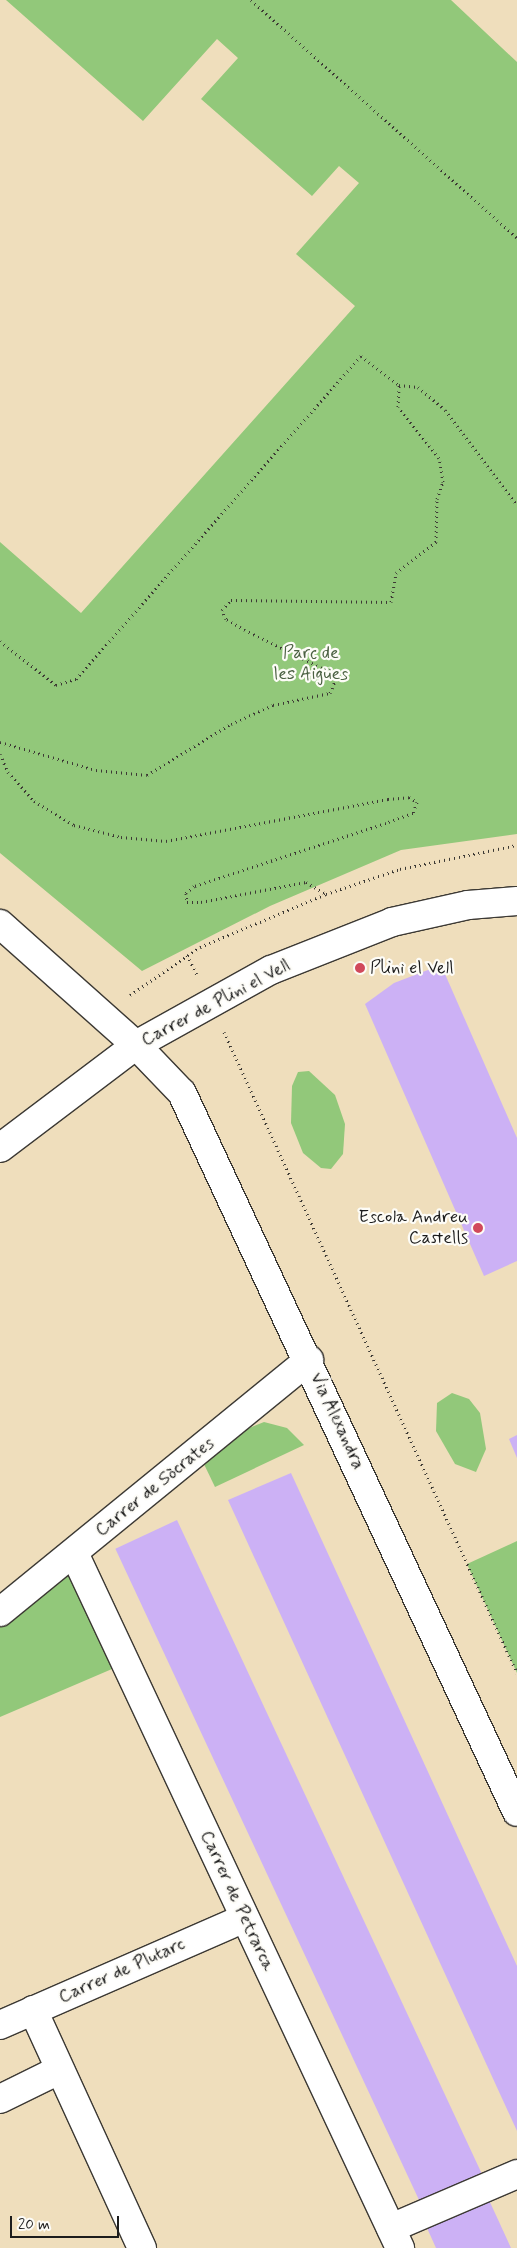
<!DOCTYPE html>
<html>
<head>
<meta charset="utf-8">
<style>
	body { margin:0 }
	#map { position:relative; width:517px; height:2248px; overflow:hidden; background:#efdebc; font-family:Mynerve,sans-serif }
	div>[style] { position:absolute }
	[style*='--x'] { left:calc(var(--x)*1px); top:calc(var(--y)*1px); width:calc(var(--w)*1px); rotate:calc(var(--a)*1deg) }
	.green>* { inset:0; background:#92c87a }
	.building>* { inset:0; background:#ccb1f5; transform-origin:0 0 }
	.path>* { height:3px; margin-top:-1.5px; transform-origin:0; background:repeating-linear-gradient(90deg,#3c3934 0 1px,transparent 0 5px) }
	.roads { filter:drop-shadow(1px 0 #3c3934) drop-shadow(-1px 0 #3c3934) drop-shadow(0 1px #3c3934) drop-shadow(0 -1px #3c3934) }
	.minor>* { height:28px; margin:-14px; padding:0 14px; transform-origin:14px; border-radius:14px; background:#fff }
	.dots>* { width:14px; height:14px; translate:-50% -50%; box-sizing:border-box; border:2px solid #fdfcf7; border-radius:50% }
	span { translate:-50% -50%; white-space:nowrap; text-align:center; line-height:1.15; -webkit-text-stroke:4.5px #fdfcf7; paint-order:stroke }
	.park-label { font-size:18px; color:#4b6142 }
	.poi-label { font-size:18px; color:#1c1c1c }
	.left { translate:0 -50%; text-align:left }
	.right { translate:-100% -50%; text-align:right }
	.street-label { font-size:18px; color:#1c1c1c }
	.scale { position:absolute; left:10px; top:2216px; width:109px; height:22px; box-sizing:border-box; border:2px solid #1c1c1c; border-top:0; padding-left:6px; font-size:15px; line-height:18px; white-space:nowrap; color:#1c1c1c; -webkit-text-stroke:4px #fdfcf7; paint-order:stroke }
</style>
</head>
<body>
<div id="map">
	<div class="green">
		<i style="clip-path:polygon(6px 0,451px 0,517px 62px,517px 834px,401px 850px,270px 906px,142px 971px,0 853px,0 542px,81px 613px,355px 306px,296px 254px,359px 183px,339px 166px,312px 196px,201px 99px,238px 58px,217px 39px,143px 121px)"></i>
		<i style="clip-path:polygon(309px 1071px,335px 1095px,345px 1124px,343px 1154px,331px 1169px,321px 1168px,303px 1153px,291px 1123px,292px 1086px,298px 1072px)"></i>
		<i style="clip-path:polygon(452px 1393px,469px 1399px,480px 1413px,486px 1449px,476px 1472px,455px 1464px,436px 1431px,437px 1403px)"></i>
		<i style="clip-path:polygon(264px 1422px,287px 1428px,304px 1445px,215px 1487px,202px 1460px,224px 1438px)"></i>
		<i style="clip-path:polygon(517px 1541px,517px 1673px,467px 1564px)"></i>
		<i style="clip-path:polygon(74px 1553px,126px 1663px,0 1717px,0 1612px)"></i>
	</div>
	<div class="building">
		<i style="clip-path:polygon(441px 965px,517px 1138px,517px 1261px,484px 1276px,365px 1004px,394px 983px)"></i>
		<i style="clip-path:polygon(517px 1435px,517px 1458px,509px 1439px)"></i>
		<i style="clip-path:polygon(291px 1473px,517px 1966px,517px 2131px,228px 1500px)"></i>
		<i style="left:177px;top:1520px;width:724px;height:68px;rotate:65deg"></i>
		<i style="clip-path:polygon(489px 2200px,511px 2248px,436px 2248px,427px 2228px)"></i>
	</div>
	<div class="path">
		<i style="--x:251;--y:0;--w:357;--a:41.8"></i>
		<i style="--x:0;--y:641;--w:71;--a:38.2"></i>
		<i style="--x:56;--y:685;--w:21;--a:-17"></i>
		<i style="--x:76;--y:679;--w:431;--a:-48.6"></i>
		<i style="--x:361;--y:356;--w:48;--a:37.3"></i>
		<i style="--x:0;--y:742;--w:100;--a:16.3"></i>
		<i style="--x:96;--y:770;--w:51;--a:5.6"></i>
		<i style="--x:147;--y:775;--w:98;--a:-31.3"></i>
		<i style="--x:231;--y:724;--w:46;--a:-24.3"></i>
		<i style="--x:273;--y:705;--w:58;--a:-11.9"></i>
		<i style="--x:330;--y:693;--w:15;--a:-67"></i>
		<i style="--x:336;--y:679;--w:13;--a:-138"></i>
		<i style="--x:326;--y:670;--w:90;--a:-153.7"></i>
		<i style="--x:245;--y:630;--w:22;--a:-150"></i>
		<i style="--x:226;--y:619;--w:10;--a:-114"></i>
		<i style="--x:222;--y:610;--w:13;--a:-48"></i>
		<i style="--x:231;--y:600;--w:160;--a:0.7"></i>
		<i style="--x:391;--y:602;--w:29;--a:-80"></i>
		<i style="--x:396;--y:573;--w:51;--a:-37.8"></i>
		<i style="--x:436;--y:542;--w:43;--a:-88.7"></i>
		<i style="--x:437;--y:499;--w:18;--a:-71"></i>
		<i style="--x:443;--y:482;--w:24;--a:-99"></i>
		<i style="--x:439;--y:458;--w:65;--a:-128.8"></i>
		<i style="--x:398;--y:407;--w:22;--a:-87"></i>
		<i style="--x:399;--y:385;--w:19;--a:6"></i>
		<i style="--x:418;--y:387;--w:35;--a:40"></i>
		<i style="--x:445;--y:410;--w:119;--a:52.8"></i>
		<i style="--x:0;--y:754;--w:20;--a:66"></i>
		<i style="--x:8;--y:772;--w:39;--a:48"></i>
		<i style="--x:34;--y:801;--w:47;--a:31"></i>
		<i style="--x:74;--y:825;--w:49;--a:14.3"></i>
		<i style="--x:121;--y:837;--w:45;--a:5.1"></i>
		<i style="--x:166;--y:841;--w:226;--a:-10.7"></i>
		<i style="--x:388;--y:799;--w:21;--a:-5"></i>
		<i style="--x:409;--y:797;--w:9;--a:32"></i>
		<i style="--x:417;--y:802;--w:12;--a:110"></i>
		<i style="--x:413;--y:813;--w:29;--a:160"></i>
		<i style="--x:386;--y:823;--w:202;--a:161.8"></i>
		<i style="--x:194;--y:886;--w:11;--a:139"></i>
		<i style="--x:186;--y:893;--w:9;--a:84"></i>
		<i style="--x:187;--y:902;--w:14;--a:0"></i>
		<i style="--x:201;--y:902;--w:107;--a:-10.8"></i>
		<i style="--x:306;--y:882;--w:23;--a:31"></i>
		<i style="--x:187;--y:955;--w:22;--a:63"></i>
		<i style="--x:130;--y:995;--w:85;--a:-34.4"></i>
		<i style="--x:200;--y:947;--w:137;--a:-22.8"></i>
		<i style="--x:326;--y:894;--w:78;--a:-18.7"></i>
		<i style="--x:400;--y:869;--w:119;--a:-11.6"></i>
		<i style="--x:224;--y:1032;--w:705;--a:65.43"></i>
	</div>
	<div class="roads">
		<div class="minor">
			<i style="--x:0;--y:924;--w:182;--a:41.7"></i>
			<i style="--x:136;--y:1045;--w:66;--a:46.2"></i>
			<i style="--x:182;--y:1093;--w:793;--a:65.02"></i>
			<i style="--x:0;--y:1148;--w:171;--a:-37.1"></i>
			<i style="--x:136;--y:1045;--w:154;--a:-29.1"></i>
			<i style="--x:271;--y:970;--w:130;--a:-21.6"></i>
			<i style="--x:392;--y:922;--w:78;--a:-12.6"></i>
			<i style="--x:468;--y:905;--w:49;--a:-4.7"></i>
			<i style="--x:74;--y:1553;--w:768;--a:64.87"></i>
			<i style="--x:0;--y:1612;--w:399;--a:-39.2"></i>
			<i style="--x:33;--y:2010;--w:262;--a:65.4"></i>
			<i style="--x:0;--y:2025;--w:267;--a:-23.6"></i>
			<i style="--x:0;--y:2099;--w:66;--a:-26.2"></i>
			<i style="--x:391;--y:2228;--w:137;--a:-23.2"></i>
		</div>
	</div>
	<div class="dots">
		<i style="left:360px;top:968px;background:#d1495b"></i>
		<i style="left:478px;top:1228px;background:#d1495b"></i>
	</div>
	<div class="park-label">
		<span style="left:311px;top:664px">Parc de<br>les Aigües</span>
	</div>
	<div class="poi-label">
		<span class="left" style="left:370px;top:968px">Plini el Vell</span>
		<span class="right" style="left:468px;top:1228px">Escola Andreu<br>Castells</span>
	</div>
	<div class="street-label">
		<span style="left:216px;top:1003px;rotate:-28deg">Carrer de Plini el Vell</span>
		<span style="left:337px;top:1421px;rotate:65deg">Via Alexandra</span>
		<span style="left:155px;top:1487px;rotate:-39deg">Carrer de Sòcrates</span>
		<span style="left:237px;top:1901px;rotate:65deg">Carrer de Petrarca</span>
		<span style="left:122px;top:1971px;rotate:-24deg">Carrer de Plutarc</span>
	</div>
	<div class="scale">20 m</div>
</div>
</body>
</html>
